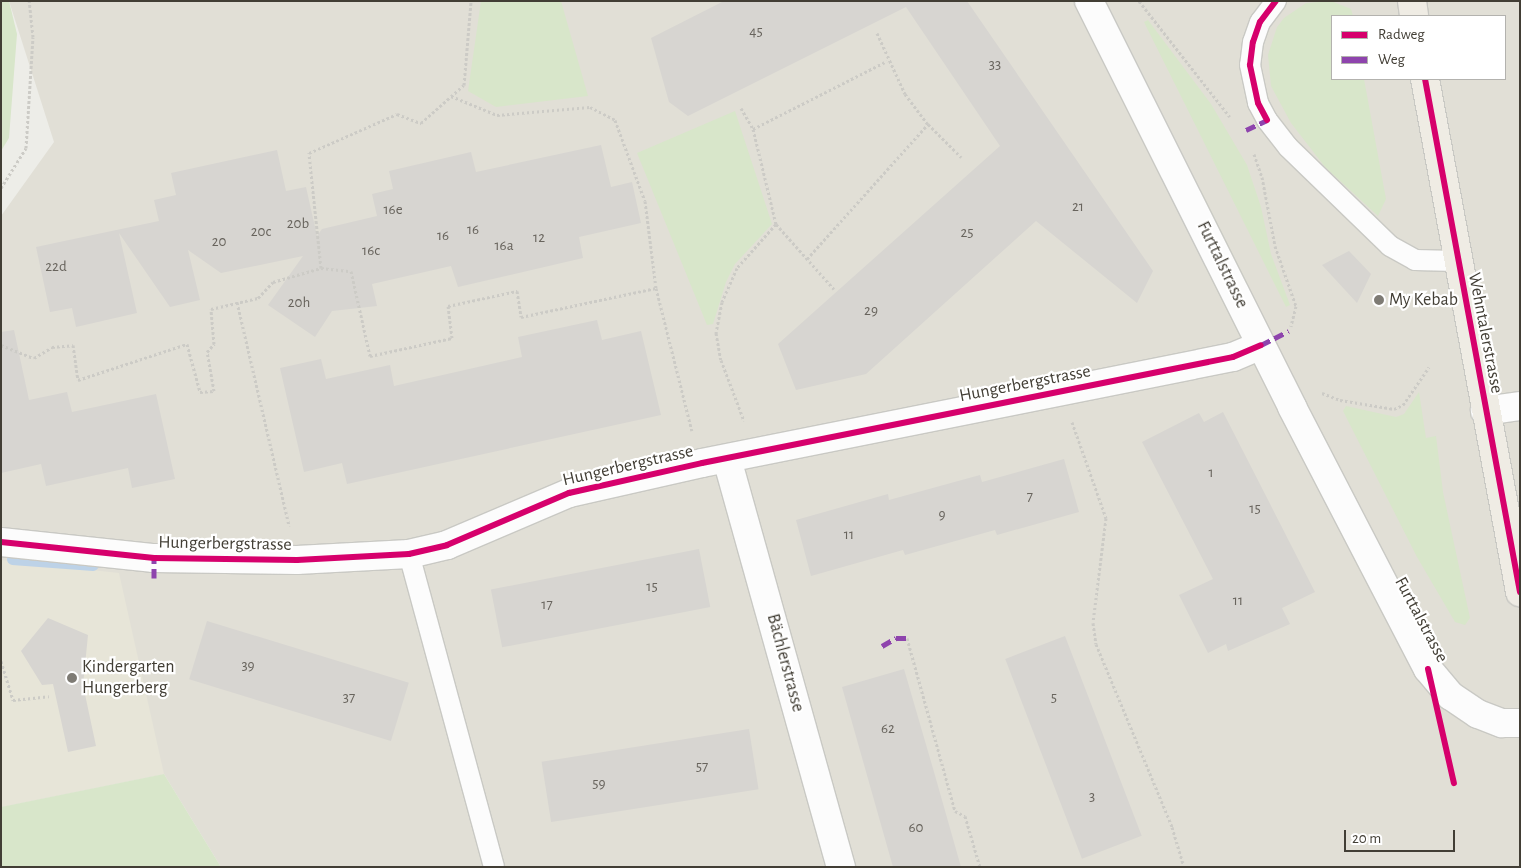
<!DOCTYPE html>
<html>
<head>
<meta charset="utf-8">
<style>
	body { margin:0 }
	#map { position:relative; width:1521px; height:868px; overflow:hidden; background:#edede8; font-family:"Alegreya Sans",sans-serif }
	div>[style] { position:absolute }
	[style*='--x'] { left:calc(var(--x)*1px); top:calc(var(--y)*1px); width:calc(var(--w)*1px); rotate:calc(var(--a)*1deg) }
	.residential>* { inset:0; background:#e1dfd6 }
	.education>* { inset:0; background:#e7e5d8 }
	.green>* { inset:0; background:#d8e6ca }
	.stream>* { height:11px; margin:-5.5px; padding:0 5.5px; transform-origin:5.5px; border-radius:5.5px; background:#bdd2e7 }
	.building>* { inset:0; background:#d7d5d1; transform-origin:0 0 }
	.path>* { height:3px; margin-top:-1.5px; transform-origin:0; background:repeating-linear-gradient(90deg,#cccbc6 0 2.5px,transparent 0 5px) }
	.roads { filter:drop-shadow(1px 0 #c9c9c4) drop-shadow(-1px 0 #c9c9c4) drop-shadow(0 1px #c9c9c4) drop-shadow(0 -1px #c9c9c4) }
	.service>* { height:20px; margin:-10px; padding:0 10px; transform-origin:10px; border-radius:10px; background:#fcfcfc }
	.minor>* { height:28px; margin:-14px; padding:0 14px; transform-origin:14px; border-radius:14px; background:#fcfcfc }
	.tertiary>* { height:28px; margin:-14px; padding:0 14px; transform-origin:14px; border-radius:14px; background:#fcfcfc }
	.primary>* { height:28px; margin:-14px; padding:0 14px; transform-origin:14px; border-radius:14px; background:#efece4 }
	.quiet>* { height:5px; margin-top:-2.5px; transform-origin:0; background:repeating-linear-gradient(90deg,#8e44ad 0 10px,transparent 0 15px) }
	.cycleway>* { height:6px; margin:-3px; padding:0 3px; transform-origin:3px; border-radius:3px; background:#d6006c }
	.dots>* { width:14px; height:14px; translate:-50% -50%; box-sizing:border-box; border:2px solid #fff; border-radius:50% }
	span { translate:-50% -50%; white-space:nowrap; text-align:center; line-height:1.15; -webkit-text-stroke:4.5px #fff; paint-order:stroke }
	.number-label { font-size:15px; color:#68645d }
	.number-label span { -webkit-text-stroke-width:0 }
	.street-label { font-size:18px; color:#423e35 }
	.poi-label { font-size:18px; color:#423e35 }
	.left { translate:0 -50%; text-align:left }
	.frame { position:absolute; inset:0; border:2px solid #423e35; pointer-events:none }
	.legend { position:absolute; left:1331px; top:15px; width:175px; height:65px; box-sizing:border-box; background:#fff; border:1px solid #b3b2ae; margin:0; padding:6px 9px; list-style:none; font-size:15px; color:#423e35 }
	.legend li { display:flex; align-items:center; gap:10px; height:25px }
	.legend b { width:25px; border:1px solid #b3b2ae }
	.scale { position:absolute; left:1344px; top:830px; width:111px; height:22px; box-sizing:border-box; border:2px solid #423e35; border-top:0; padding-left:6px; font-size:15px; line-height:18px; white-space:nowrap; color:#423e35; -webkit-text-stroke:4px #fff; paint-order:stroke }
</style>
</head>
<body>
<div id="map">
	<div class="residential">
		<i style="clip-path:polygon(evenodd,9px 1px,1520px 1px,1520px 867px,221px 867px,164px 774px,1px 807px,1px 216px,54px 142px,9px 1px,1332px 16px,1505px 16px,1505px 79px,1332px 79px,1332px 16px)"></i>
	</div>
	<div class="education">
		<i style="clip-path:polygon(1px 560px,119px 573px,164px 774px,1px 807px)"></i>
	</div>
	<div class="green">
		<i style="clip-path:polygon(1px 1px,9px 1px,17px 34px,9px 138px,1px 151px)"></i>
		<i style="clip-path:polygon(481px 1px,561px 1px,588px 96px,496px 107px,468px 91px)"></i>
		<i style="clip-path:polygon(1331px 1px,1351px 9px,1353px 16px,1332px 16px,1332px 79px,1364px 79px,1386px 199px,1378px 216px,1325px 167px,1291px 123px,1271px 86px,1268px 55px,1277px 27px,1284px 18px,1306px 3px)"></i>
		<i style="clip-path:polygon(1148px 20px,1211px 104px,1247px 165px,1261px 207px,1271px 254px,1290px 305px,1286px 307px,1144px 22px)"></i>
		<i style="clip-path:polygon(735px 111px,772px 224px,735px 264px,726px 282px,713px 324px,707px 325px,637px 153px)"></i>
		<i style="clip-path:polygon(1419px 392px,1426px 438px,1436px 436px,1443px 492px,1470px 618px,1465px 625px,1455px 622px,1417px 557px,1343px 411px,1346px 406px,1396px 417px,1404px 414px)"></i>
		<i style="clip-path:polygon(164px 774px,221px 867px,1px 867px,1px 807px)"></i>
	</div>
	<div class="stream">
		<i style="--x:12;--y:559;--w:81;--a:4.2"></i>
	</div>
	<div class="building">
		<i style="clip-path:polygon(724px 1px,967px 1px,1153px 271px,1137px 303px,1036px 221px,866px 374px,796px 390px,778px 344px,1000px 146px,906px 7px,688px 116px,669px 102px,651px 38px)"></i>
		<i style="clip-path:polygon(601px 145px,611px 187px,632px 182px,641px 223px,579px 237px,583px 258px,458px 287px,451px 266px,372px 284px,377px 306px,332px 311px,315px 337px,268px 305px,303px 256px,221px 273px,188px 250px,200px 300px,170px 307px,119px 233px,137px 313px,76px 327px,72px 308px,50px 312px,36px 247px,159px 221px,154px 200px,176px 195px,171px 173px,277px 150px,286px 191px,306px 187px,317px 236px,322px 229px,377px 216px,372px 194px,393px 189px,389px 171px,471px 152px,476px 172px)"></i>
		<i style="clip-path:polygon(1349px 251px,1371px 274px,1357px 303px,1322px 265px)"></i>
		<i style="clip-path:polygon(597px 320px,602px 340px,641px 331px,661px 415px,347px 484px,342px 463px,304px 472px,280px 368px,321px 359px,326px 379px,390px 365px,394px 386px,522px 357px,518px 337px)"></i>
		<i style="clip-path:polygon(14px 330px,29px 400px,67px 392px,72px 412px,156px 394px,175px 479px,132px 488px,128px 468px,46px 486px,41px 464px,1px 473px,1px 332px)"></i>
		<i style="clip-path:polygon(1223px 412px,1315px 592px,1282px 608px,1290px 624px,1228px 651px,1226px 644px,1208px 653px,1179px 595px,1213px 579px,1142px 442px,1199px 413px,1204px 422px)"></i>
		<i style="clip-path:polygon(1064px 459px,1079px 512px,997px 535px,995px 530px,905px 555px,903px 550px,811px 576px,796px 520px,888px 494px,889px 500px,980px 475px,982px 482px)"></i>
		<i style="left:699px;top:549px;width:59px;height:212px;rotate:79deg"></i>
		<i style="clip-path:polygon(48px 618px,88px 635px,83px 685px,96px 746px,68px 752px,53px 684px,42px 685px,21px 651px)"></i>
		<i style="left:207px;top:621px;width:211px;height:61px;rotate:17deg"></i>
		<i style="left:1065px;top:636px;width:214px;height:64px;rotate:69deg"></i>
		<i style="clip-path:polygon(904px 669px,934px 772px,961px 867px,893px 867px,842px 687px)"></i>
		<i style="left:749px;top:729px;width:61px;height:210px;rotate:81deg"></i>
	</div>
	<div class="path">
		<i style="--x:1139;--y:1;--w:147;--a:51.9"></i>
		<i style="--x:877;--y:33;--w:67;--a:65.3"></i>
		<i style="--x:905;--y:94;--w:38;--a:53"></i>
		<i style="--x:928;--y:124;--w:47;--a:45"></i>
		<i style="--x:451;--y:96;--w:50;--a:22.4"></i>
		<i style="--x:497;--y:115;--w:93;--a:-4.9"></i>
		<i style="--x:590;--y:107;--w:28;--a:27"></i>
		<i style="--x:615;--y:120;--w:86;--a:69.7"></i>
		<i style="--x:645;--y:201;--w:88;--a:82.8"></i>
		<i style="--x:741;--y:108;--w:24;--a:60"></i>
		<i style="--x:753;--y:129;--w:98;--a:76.4"></i>
		<i style="--x:776;--y:224;--w:59;--a:131.6"></i>
		<i style="--x:737;--y:268;--w:37;--a:114"></i>
		<i style="--x:722;--y:302;--w:32;--a:101"></i>
		<i style="--x:716;--y:333;--w:27;--a:80"></i>
		<i style="--x:721;--y:360;--w:65;--a:69.3"></i>
		<i style="--x:753;--y:129;--w:150;--a:-26.9"></i>
		<i style="--x:1254;--y:154;--w:24;--a:71"></i>
		<i style="--x:1262;--y:177;--w:70;--a:79.3"></i>
		<i style="--x:1275;--y:246;--w:64;--a:70.7"></i>
		<i style="--x:1296;--y:306;--w:21;--a:104"></i>
		<i style="--x:1;--y:188;--w:47;--a:-58"></i>
		<i style="--x:26;--y:148;--w:111;--a:-86.4"></i>
		<i style="--x:33;--y:37;--w:36;--a:-96"></i>
		<i style="--x:776;--y:224;--w:87;--a:48.3"></i>
		<i style="--x:807;--y:259;--w:181;--a:-48.1"></i>
		<i style="--x:321;--y:268;--w:116;--a:-96"></i>
		<i style="--x:309;--y:153;--w:96;--a:-23.9"></i>
		<i style="--x:397;--y:114;--w:26;--a:21"></i>
		<i style="--x:421;--y:123;--w:57;--a:-41.5"></i>
		<i style="--x:464;--y:85;--w:84;--a:-85.2"></i>
		<i style="--x:237;--y:302;--w:230;--a:76.9"></i>
		<i style="--x:1;--y:345;--w:35;--a:22"></i>
		<i style="--x:34;--y:358;--w:21;--a:-31"></i>
		<i style="--x:52;--y:347;--w:21;--a:-5"></i>
		<i style="--x:73;--y:345;--w:35;--a:82"></i>
		<i style="--x:78;--y:380;--w:115;--a:-18.3"></i>
		<i style="--x:187;--y:344;--w:50;--a:74.8"></i>
		<i style="--x:200;--y:392;--w:14;--a:-4"></i>
		<i style="--x:214;--y:391;--w:40;--a:-100"></i>
		<i style="--x:207;--y:352;--w:11;--a:-49"></i>
		<i style="--x:214;--y:344;--w:35;--a:-95"></i>
		<i style="--x:211;--y:309;--w:48;--a:-13.2"></i>
		<i style="--x:258;--y:298;--w:22;--a:-47"></i>
		<i style="--x:273;--y:282;--w:50;--a:-16.3"></i>
		<i style="--x:321;--y:268;--w:30;--a:6"></i>
		<i style="--x:351;--y:271;--w:87;--a:77.4"></i>
		<i style="--x:370;--y:356;--w:84;--a:-12.4"></i>
		<i style="--x:452;--y:338;--w:32;--a:-97"></i>
		<i style="--x:448;--y:306;--w:71;--a:-12.3"></i>
		<i style="--x:517;--y:291;--w:26;--a:81"></i>
		<i style="--x:521;--y:317;--w:138;--a:-12.1"></i>
		<i style="--x:656;--y:288;--w:147;--a:75.9"></i>
		<i style="--x:1322;--y:393;--w:19;--a:21"></i>
		<i style="--x:1340;--y:400;--w:55;--a:9.5"></i>
		<i style="--x:1394;--y:409;--w:10;--a:-24"></i>
		<i style="--x:1403;--y:405;--w:46;--a:-55.6"></i>
		<i style="--x:1072;--y:422;--w:102;--a:70.5"></i>
		<i style="--x:1106;--y:518;--w:106;--a:97.1"></i>
		<i style="--x:1093;--y:623;--w:21;--a:82"></i>
		<i style="--x:1096;--y:644;--w:198;--a:67.4"></i>
		<i style="--x:1172;--y:827;--w:42;--a:73.3"></i>
		<i style="--x:907;--y:638;--w:180;--a:74.5"></i>
		<i style="--x:955;--y:811;--w:11;--a:27"></i>
		<i style="--x:965;--y:816;--w:53;--a:73.6"></i>
		<i style="--x:1;--y:661;--w:41;--a:72.9"></i>
		<i style="--x:13;--y:700;--w:36;--a:-6"></i>
	</div>
	<div class="roads">
		<div class="service">
			<i style="--x:1276;--y:1;--w:26;--a:127"></i>
			<i style="--x:1260;--y:22;--w:21;--a:109"></i>
			<i style="--x:1253;--y:42;--w:23;--a:97"></i>
			<i style="--x:1250;--y:65;--w:39;--a:78"></i>
			<i style="--x:1258;--y:103;--w:19;--a:62"></i>
			<i style="--x:1267;--y:120;--w:34;--a:52"></i>
			<i style="--x:1288;--y:147;--w:142;--a:44.1"></i>
			<i style="--x:1390;--y:246;--w:29;--a:29"></i>
			<i style="--x:1415;--y:260;--w:41;--a:1.4"></i>
			<i style="--x:409;--y:554;--w:324;--a:74.8"></i>
		</div>
		<div class="minor">
			<i style="--x:1485;--y:411;--w:35;--a:-8"></i>
			<i style="--x:727;--y:459;--w:424;--a:74.4"></i>
			<i style="--x:1;--y:542;--w:154;--a:6"></i>
			<i style="--x:154;--y:558;--w:143;--a:0.8"></i>
			<i style="--x:297;--y:560;--w:112;--a:-3.1"></i>
			<i style="--x:409;--y:554;--w:39;--a:-13"></i>
			<i style="--x:447;--y:545;--w:133;--a:-23.1"></i>
			<i style="--x:569;--y:493;--w:136;--a:-12.7"></i>
			<i style="--x:702;--y:463;--w:541;--a:-11.29"></i>
			<i style="--x:1233;--y:357;--w:30;--a:-23"></i>
		</div>
		<div class="tertiary">
			<i style="--x:1089;--y:1;--w:454;--a:63.4"></i>
			<i style="--x:1292;--y:407;--w:295;--a:62.6"></i>
			<i style="--x:1428;--y:669;--w:35;--a:50"></i>
			<i style="--x:1451;--y:696;--w:32;--a:34"></i>
			<i style="--x:1478;--y:714;--w:26;--a:21"></i>
			<i style="--x:1502;--y:723;--w:18;--a:0"></i>
		</div>
		<div class="primary">
			<i style="--x:1412;--y:1;--w:15;--a:82"></i>
			<i style="--x:1425;--y:79;--w:522;--a:79.51"></i>
		</div>
	</div>
	<div class="quiet">
		<i style="--x:1246;--y:130;--w:23;--a:-25"></i>
		<i style="--x:1261;--y:345;--w:31;--a:-27"></i>
		<i style="--x:154;--y:578;--w:20;--a:-90"></i>
		<i style="--x:882;--y:646;--w:16;--a:-30"></i>
		<i style="--x:896;--y:638;--w:11;--a:0"></i>
	</div>
	<div class="cycleway">
		<i style="--x:1425;--y:79;--w:522;--a:79.51"></i>
		<i style="--x:1267;--y:120;--w:19;--a:-118"></i>
		<i style="--x:1258;--y:103;--w:39;--a:-102"></i>
		<i style="--x:1250;--y:65;--w:23;--a:-83"></i>
		<i style="--x:1253;--y:42;--w:21;--a:-71"></i>
		<i style="--x:1260;--y:22;--w:26;--a:-53"></i>
		<i style="--x:1;--y:542;--w:154;--a:6"></i>
		<i style="--x:154;--y:558;--w:143;--a:0.8"></i>
		<i style="--x:297;--y:560;--w:112;--a:-3.1"></i>
		<i style="--x:409;--y:554;--w:39;--a:-13"></i>
		<i style="--x:447;--y:545;--w:133;--a:-23.1"></i>
		<i style="--x:569;--y:493;--w:136;--a:-12.7"></i>
		<i style="--x:702;--y:463;--w:541;--a:-11.29"></i>
		<i style="--x:1233;--y:357;--w:30;--a:-23"></i>
		<i style="--x:1428;--y:669;--w:117;--a:77.2"></i>
	</div>
	<div class="dots">
		<i style="left:1379px;top:300px;background:#7e7b74"></i>
		<i style="left:72px;top:678px;background:#7e7b74"></i>
	</div>
	<div class="number-label">
		<span style="left:756px;top:32px">45</span>
		<span style="left:995px;top:65px">33</span>
		<span style="left:1078px;top:207px">21</span>
		<span style="left:393px;top:210px">16e</span>
		<span style="left:298px;top:224px">20b</span>
		<span style="left:473px;top:230px">16</span>
		<span style="left:261px;top:232px">20c</span>
		<span style="left:967px;top:233px">25</span>
		<span style="left:443px;top:236px">16</span>
		<span style="left:539px;top:238px">12</span>
		<span style="left:219px;top:242px">20</span>
		<span style="left:504px;top:246px">16a</span>
		<span style="left:371px;top:251px">16c</span>
		<span style="left:56px;top:267px">22d</span>
		<span style="left:299px;top:303px">20h</span>
		<span style="left:871px;top:311px">29</span>
		<span style="left:1211px;top:473px">1</span>
		<span style="left:1030px;top:497px">7</span>
		<span style="left:1255px;top:509px">15</span>
		<span style="left:942px;top:515px">9</span>
		<span style="left:849px;top:535px">11</span>
		<span style="left:652px;top:587px">15</span>
		<span style="left:1238px;top:601px">11</span>
		<span style="left:547px;top:605px">17</span>
		<span style="left:248px;top:666px">39</span>
		<span style="left:349px;top:698px">37</span>
		<span style="left:1054px;top:698px">5</span>
		<span style="left:888px;top:729px">62</span>
		<span style="left:702px;top:767px">57</span>
		<span style="left:599px;top:784px">59</span>
		<span style="left:1092px;top:797px">3</span>
		<span style="left:916px;top:828px">60</span>
	</div>
	<div class="street-label">
		<span style="left:1222px;top:265px;rotate:64deg">Furttalstrasse</span>
		<span style="left:1485px;top:333px;rotate:79deg">Wehntalerstrasse</span>
		<span style="left:1025px;top:384px;rotate:-11deg">Hungerbergstrasse</span>
		<span style="left:628px;top:466px;rotate:-13deg">Hungerbergstrasse</span>
		<span style="left:225px;top:544px;rotate:1deg">Hungerbergstrasse</span>
		<span style="left:1421px;top:620px;rotate:62deg">Furttalstrasse</span>
		<span style="left:785px;top:663px;rotate:75deg">Bächlerstrasse</span>
	</div>
	<div class="poi-label">
		<span class="left" style="left:1389px;top:300px">My Kebab</span>
		<span class="left" style="left:82px;top:678px">Kindergarten<br>Hungerberg</span>
	</div>
	<div class="frame"></div>
	<ul class="legend">
	<li><b style="height:6px;background:#d6006c"></b>Radweg</li>
	<li><b style="height:6px;background:#8e44ad"></b>Weg</li>
	</ul>
	<div class="scale">20 m</div>
</div>
</body>
</html>
